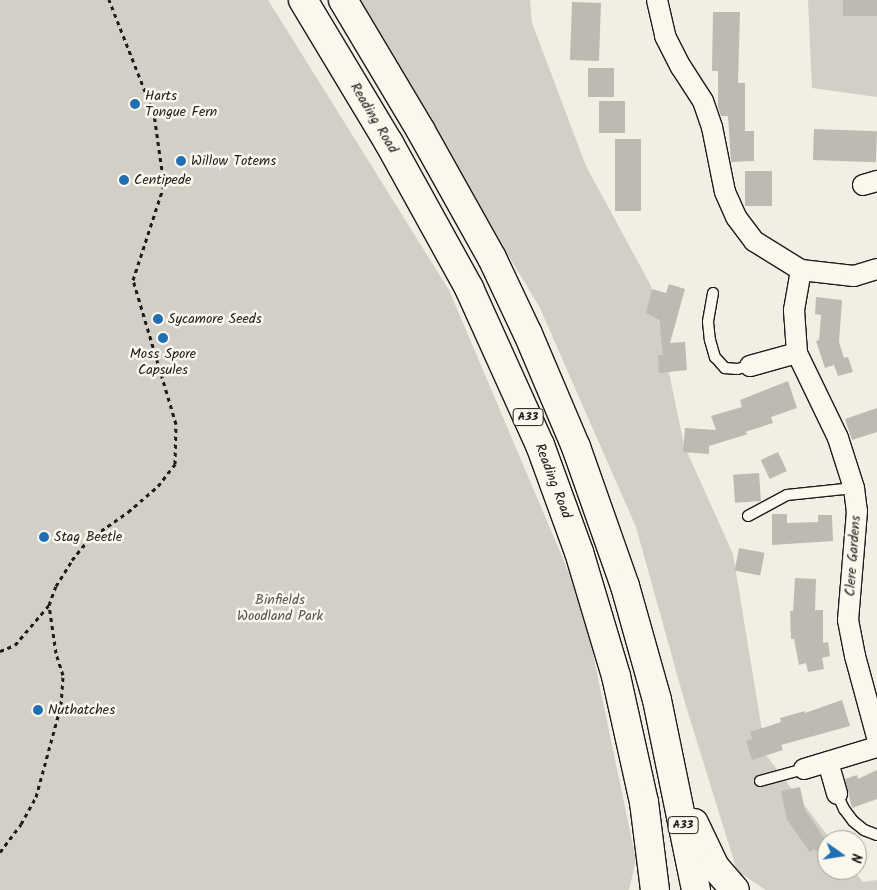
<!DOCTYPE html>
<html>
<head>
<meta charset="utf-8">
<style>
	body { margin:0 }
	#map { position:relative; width:877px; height:890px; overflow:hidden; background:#f2eee4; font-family:Kalam,sans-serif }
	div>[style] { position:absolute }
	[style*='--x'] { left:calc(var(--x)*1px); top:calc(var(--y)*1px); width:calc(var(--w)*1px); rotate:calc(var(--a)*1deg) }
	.green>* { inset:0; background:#d2cfc6 }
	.building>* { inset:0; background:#bdbab1; transform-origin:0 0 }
	.path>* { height:3px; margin-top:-1.5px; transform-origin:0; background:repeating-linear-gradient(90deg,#1c1c1c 0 4px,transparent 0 8px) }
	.roads { filter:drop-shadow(1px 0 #1c1c1c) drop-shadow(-1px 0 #1c1c1c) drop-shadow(0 1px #1c1c1c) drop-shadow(0 -1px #1c1c1c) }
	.service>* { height:10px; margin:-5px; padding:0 5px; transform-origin:5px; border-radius:5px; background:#fbf7ec }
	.minor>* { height:20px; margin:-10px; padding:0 10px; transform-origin:10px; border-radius:10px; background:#fbf7ec }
	.trunk>* { height:28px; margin:-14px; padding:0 14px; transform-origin:14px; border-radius:14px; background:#fbf7ec }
	.dots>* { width:14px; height:14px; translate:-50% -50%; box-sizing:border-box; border:2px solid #fbf7ec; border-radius:50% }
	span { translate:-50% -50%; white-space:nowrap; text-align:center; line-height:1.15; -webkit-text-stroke:5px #fbf7ec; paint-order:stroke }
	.shield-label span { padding:1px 4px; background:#fbf7ec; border:1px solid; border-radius:4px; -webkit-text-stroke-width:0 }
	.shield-label { font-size:12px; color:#1c1c1c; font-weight:700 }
	.poi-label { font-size:14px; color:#1c1c1c }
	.left { translate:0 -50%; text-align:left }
	.street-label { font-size:14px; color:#1c1c1c }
	.park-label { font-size:14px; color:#53524f }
	.north { position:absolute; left:817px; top:830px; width:50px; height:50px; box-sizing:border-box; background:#fbf7ec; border:1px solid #a29f99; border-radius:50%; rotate:103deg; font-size:14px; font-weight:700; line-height:20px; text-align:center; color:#1c1c1c }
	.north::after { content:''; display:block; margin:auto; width:18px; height:22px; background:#1f6fb2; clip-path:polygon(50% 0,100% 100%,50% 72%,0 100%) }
</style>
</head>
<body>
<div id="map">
	<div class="green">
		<i style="clip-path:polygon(0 0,268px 0,449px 290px,583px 606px,636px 860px,629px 890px,0 890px)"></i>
		<i style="clip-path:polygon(353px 0,530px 0,532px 23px,586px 166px,651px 286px,684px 445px,733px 554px,766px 755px,831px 840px,827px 840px,827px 870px,853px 870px,863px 882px,877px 880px,877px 890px,766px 890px,737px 871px,685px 703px,636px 527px,539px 306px)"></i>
		<i style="clip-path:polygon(808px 0,877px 0,877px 97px,812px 88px)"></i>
	</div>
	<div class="building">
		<i style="left:843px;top:0;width:34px;height:16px"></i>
		<i style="left:572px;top:2px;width:29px;height:58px;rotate:2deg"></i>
		<i style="clip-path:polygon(713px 12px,740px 12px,738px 83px,745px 83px,745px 131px,754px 131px,754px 161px,731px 162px,728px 116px,721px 116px,718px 107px,718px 71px,712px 71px)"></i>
		<i style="left:588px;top:68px;width:26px;height:29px"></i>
		<i style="left:599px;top:101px;width:26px;height:32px"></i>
		<i style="left:814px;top:129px;width:63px;height:31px;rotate:2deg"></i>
		<i style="left:615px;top:139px;width:26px;height:72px"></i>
		<i style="left:772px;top:171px;width:35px;height:27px;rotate:90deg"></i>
		<i style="clip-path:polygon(669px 284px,685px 289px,670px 343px,685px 342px,687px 370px,659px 373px,658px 355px,663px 355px,659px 320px,646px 313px,652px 289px,666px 293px)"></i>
		<i style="clip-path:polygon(816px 297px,842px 300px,839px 342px,844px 358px,848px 357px,853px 372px,838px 376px,834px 365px,825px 368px,816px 341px,819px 340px,821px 315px,815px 314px)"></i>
		<i style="clip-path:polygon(788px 381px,797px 408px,771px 417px,773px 423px,745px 432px,748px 434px,709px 446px,709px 454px,683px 452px,685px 428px,716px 430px,711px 416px,742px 407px,740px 400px)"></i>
		<i style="clip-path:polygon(877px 408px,877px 432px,852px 440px,845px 419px)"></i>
		<i style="left:778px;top:452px;width:21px;height:19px;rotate:65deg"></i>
		<i style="left:759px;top:473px;width:28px;height:26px;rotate:86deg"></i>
		<i style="clip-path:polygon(772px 514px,787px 514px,787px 523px,818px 522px,818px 515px,832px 515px,833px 541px,772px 545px)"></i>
		<i style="left:739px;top:548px;width:26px;height:23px;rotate:11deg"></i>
		<i style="clip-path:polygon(795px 578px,816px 579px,815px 610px,823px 610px,823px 643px,828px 642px,830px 656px,822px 658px,824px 669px,808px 672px,806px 663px,799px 665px,794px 639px,791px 639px,790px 611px,793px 611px)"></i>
		<i style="clip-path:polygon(842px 700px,850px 726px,781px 745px,783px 750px,752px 760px,746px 741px,752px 739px,750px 732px,781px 722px,780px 718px,805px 711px,805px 713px)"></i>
		<i style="clip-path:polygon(877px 770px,877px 799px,852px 808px,845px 779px,857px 775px,858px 779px)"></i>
		<i style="clip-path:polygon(800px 787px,805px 810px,827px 842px,827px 861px,814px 849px,810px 852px,787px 820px,781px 791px)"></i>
	</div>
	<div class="path">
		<i style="--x:0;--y:651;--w:16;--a:-22"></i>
		<i style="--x:15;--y:645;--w:52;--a:-49.6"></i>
		<i style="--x:0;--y:852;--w:35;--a:-53"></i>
		<i style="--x:21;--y:824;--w:31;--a:-61"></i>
		<i style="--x:36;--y:797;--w:95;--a:-74.8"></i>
		<i style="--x:61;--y:705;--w:30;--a:-86"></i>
		<i style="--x:63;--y:675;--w:23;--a:-108"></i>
		<i style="--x:56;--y:653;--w:49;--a:-98.3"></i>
		<i style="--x:49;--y:605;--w:20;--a:-70"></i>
		<i style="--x:56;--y:586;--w:31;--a:-58"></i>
		<i style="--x:72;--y:560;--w:26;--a:-51"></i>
		<i style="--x:88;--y:540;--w:49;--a:-35"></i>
		<i style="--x:128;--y:512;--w:40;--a:-41"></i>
		<i style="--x:158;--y:486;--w:28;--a:-52"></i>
		<i style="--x:175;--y:464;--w:40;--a:-88.6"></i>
		<i style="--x:176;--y:424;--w:150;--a:-106.6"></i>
		<i style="--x:133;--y:280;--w:100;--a:-71.9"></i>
		<i style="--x:164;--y:185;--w:72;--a:-98"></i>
		<i style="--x:154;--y:114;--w:123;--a:-111.5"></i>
	</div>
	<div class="roads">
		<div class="service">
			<i style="--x:713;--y:293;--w:29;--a:100"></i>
			<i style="--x:708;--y:322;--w:18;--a:84"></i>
			<i style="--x:710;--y:340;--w:18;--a:74"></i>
			<i style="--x:715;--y:357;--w:15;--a:48"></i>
			<i style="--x:725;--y:368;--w:12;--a:5"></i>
			<i style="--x:737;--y:369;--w:13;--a:-13"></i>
			<i style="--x:748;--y:516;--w:44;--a:-28.3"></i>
			<i style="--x:787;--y:495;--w:67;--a:-6"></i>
			<i style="--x:760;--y:781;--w:46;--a:-15.3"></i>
			<i style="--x:837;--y:794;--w:17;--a:65"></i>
			<i style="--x:844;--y:809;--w:15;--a:53"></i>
			<i style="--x:853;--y:821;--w:14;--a:39"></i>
			<i style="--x:864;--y:830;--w:14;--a:21"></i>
		</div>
		<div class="minor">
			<i style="--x:657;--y:0;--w:37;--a:77"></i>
			<i style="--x:665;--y:36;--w:35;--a:63"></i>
			<i style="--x:681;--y:67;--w:40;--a:57.1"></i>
			<i style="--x:703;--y:101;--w:28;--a:71"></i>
			<i style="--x:712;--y:127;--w:66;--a:78.7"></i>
			<i style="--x:725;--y:192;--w:27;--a:66"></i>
			<i style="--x:736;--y:217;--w:30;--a:53"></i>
			<i style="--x:754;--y:241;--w:55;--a:31.7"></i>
			<i style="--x:801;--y:270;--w:53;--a:6.5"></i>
			<i style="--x:854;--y:276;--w:24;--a:-17"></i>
			<i style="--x:863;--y:185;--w:15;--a:-16"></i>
			<i style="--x:801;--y:270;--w:41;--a:99.9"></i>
			<i style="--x:794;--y:310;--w:43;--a:86"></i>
			<i style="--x:797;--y:353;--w:94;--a:64.2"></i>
			<i style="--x:838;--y:438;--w:52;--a:72.3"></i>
			<i style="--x:854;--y:488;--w:23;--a:83"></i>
			<i style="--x:857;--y:511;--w:109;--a:94.7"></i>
			<i style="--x:848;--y:620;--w:37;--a:79"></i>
			<i style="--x:855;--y:656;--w:84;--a:74.8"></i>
			<i style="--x:750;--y:366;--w:49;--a:-15.5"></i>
			<i style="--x:828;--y:762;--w:33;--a:74"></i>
			<i style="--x:804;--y:769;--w:76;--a:-16.8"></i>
		</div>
		<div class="trunk">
			<i style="--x:303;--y:0;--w:167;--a:59"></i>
			<i style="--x:389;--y:143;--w:166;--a:61.1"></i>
			<i style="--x:469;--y:288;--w:172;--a:65.7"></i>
			<i style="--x:540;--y:445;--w:114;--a:70"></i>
			<i style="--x:579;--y:552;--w:129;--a:73.4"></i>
			<i style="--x:616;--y:676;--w:129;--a:77.5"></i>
			<i style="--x:644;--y:802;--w:89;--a:82.9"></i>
			<i style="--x:343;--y:0;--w:152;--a:59.2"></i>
			<i style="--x:421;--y:131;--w:145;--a:60.8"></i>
			<i style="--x:492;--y:258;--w:84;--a:64.7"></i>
			<i style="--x:528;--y:334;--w:123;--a:67"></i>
			<i style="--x:576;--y:447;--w:147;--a:70.6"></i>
			<i style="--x:625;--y:586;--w:118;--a:74.3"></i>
			<i style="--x:657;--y:700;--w:194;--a:78.4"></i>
			<i style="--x:694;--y:823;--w:49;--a:64.5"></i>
			<i style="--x:715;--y:867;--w:30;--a:49"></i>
		</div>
	</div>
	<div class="dots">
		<i style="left:135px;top:104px;background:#1f6fb2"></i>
		<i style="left:181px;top:161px;background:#1f6fb2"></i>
		<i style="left:124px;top:180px;background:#1f6fb2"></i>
		<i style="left:158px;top:319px;background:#1f6fb2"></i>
		<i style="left:163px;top:338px;background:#1f6fb2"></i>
		<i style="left:44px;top:537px;background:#1f6fb2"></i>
		<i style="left:38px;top:710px;background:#1f6fb2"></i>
	</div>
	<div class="shield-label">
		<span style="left:528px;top:417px">A33</span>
		<span style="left:683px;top:825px">A33</span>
	</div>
	<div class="poi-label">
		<span class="left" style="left:145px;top:104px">Harts<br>Tongue Fern</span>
		<span class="left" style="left:191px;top:161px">Willow Totems</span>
		<span class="left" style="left:134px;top:180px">Centipede</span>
		<span class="left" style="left:168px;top:319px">Sycamore Seeds</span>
		<span style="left:163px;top:362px">Moss Spore<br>Capsules</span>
		<span class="left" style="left:54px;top:537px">Stag Beetle</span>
		<span class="left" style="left:48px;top:710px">Nuthatches</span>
	</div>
	<div class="street-label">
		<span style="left:374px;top:118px;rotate:59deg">Reading Road</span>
		<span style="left:553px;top:481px;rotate:69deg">Reading Road</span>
		<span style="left:853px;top:556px;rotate:-86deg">Clere Gardens</span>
	</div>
	<div class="park-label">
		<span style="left:280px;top:608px">Binfields<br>Woodland Park</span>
	</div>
	<div class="north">N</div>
</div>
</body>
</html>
